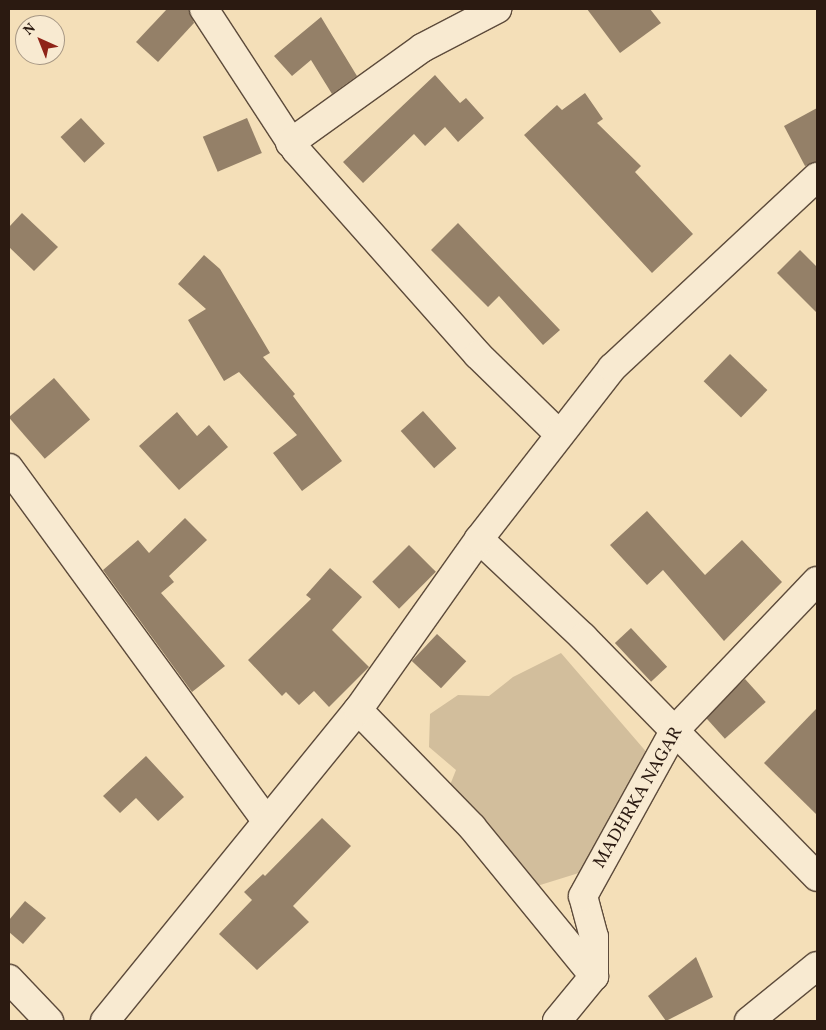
<!DOCTYPE html>
<html>
<head>
<meta charset="utf-8">
<style>
	body { margin:0 }
	#map { position:relative; width:826px; height:1030px; overflow:hidden; background:#f4dfb8; font-family:Vollkorn,serif }
	div>[style] { position:absolute }
	[style*='--x'] { left:calc(var(--x)*1px); top:calc(var(--y)*1px); width:calc(var(--w)*1px); rotate:calc(var(--a)*1deg) }
	.green>* { inset:0; background:#d2be9c }
	.building>* { inset:0; background:#948068; transform-origin:0 0 }
	.roads { filter:drop-shadow(1px 0 #5d4b3b) drop-shadow(-1px 0 #5d4b3b) drop-shadow(0 1px #5d4b3b) drop-shadow(0 -1px #5d4b3b) }
	.street>* { height:28px; margin:-14px; padding:0 14px; transform-origin:14px; border-radius:14px; background:#f8ead1 }
	.secondary>* { height:28px; margin:-14px; padding:0 14px; transform-origin:14px; border-radius:14px; background:#f8ead1 }
	span { translate:-50% -50%; white-space:nowrap; text-align:center; line-height:1.15; -webkit-text-stroke:5px #f8ead1; paint-order:stroke }
	.street-label { font-size:18px; color:#2b1a11 }
	.frame { position:absolute; inset:0; border:10px solid #2b1a11; pointer-events:none }
	.north { position:absolute; left:15px; top:15px; width:50px; height:50px; box-sizing:border-box; background:#f8ead1; border:1px solid #a69784; border-radius:50%; rotate:316deg; font-size:14px; font-weight:700; line-height:20px; text-align:center; color:#2b1a11 }
	.north::after { content:''; display:block; margin:auto; width:18px; height:22px; background:#8f2418; clip-path:polygon(50% 0,100% 100%,50% 72%,0 100%) }
</style>
</head>
<body>
<div id="map">
	<div class="green">
		<i style="clip-path:polygon(561px 653px,649px 755px,582px 872px,537px 886px,450px 785px,456px 770px,429px 747px,430px 714px,458px 695px,489px 696px,513px 677px)"></i>
	</div>
	<div class="building">
		<i style="clip-path:polygon(167px 9px,189px 9px,194px 23px,158px 62px,136px 42px)"></i>
		<i style="clip-path:polygon(587px 9px,650px 9px,661px 23px,620px 53px)"></i>
		<i style="clip-path:polygon(321px 17px,357px 76px,332px 94px,311px 60px,292px 76px,274px 56px)"></i>
		<i style="clip-path:polygon(435px 75px,460px 103px,466px 98px,484px 118px,458px 142px,445px 127px,425px 146px,414px 134px,363px 183px,343px 162px)"></i>
		<i style="clip-path:polygon(585px 93px,603px 119px,597px 123px,641px 166px,635px 172px,693px 234px,652px 273px,524px 135px,557px 105px,562px 110px)"></i>
		<i style="clip-path:polygon(817px 108px,817px 162px,805px 166px,784px 126px)"></i>
		<i style="left:81px;top:118px;width:35px;height:28px;rotate:47deg"></i>
		<i style="left:247px;top:118px;width:38px;height:48px;rotate:67deg"></i>
		<i style="clip-path:polygon(22px 213px,58px 247px,34px 271px,9px 247px,9px 227px)"></i>
		<i style="clip-path:polygon(458px 223px,560px 330px,543px 345px,499px 296px,488px 307px,431px 250px)"></i>
		<i style="clip-path:polygon(800px 250px,817px 267px,817px 313px,777px 273px)"></i>
		<i style="clip-path:polygon(204px 255px,220px 269px,270px 353px,263px 357px,295px 394px,293px 396px,342px 461px,302px 491px,273px 453px,297px 435px,239px 372px,224px 381px,188px 320px,206px 309px,178px 284px)"></i>
		<i style="left:730px;top:354px;width:52px;height:38px;rotate:44deg"></i>
		<i style="left:54px;top:378px;width:55px;height:60px;rotate:49deg"></i>
		<i style="left:423px;top:411px;width:50px;height:30px;rotate:48deg"></i>
		<i style="clip-path:polygon(177px 412px,197px 436px,209px 425px,228px 447px,179px 490px,139px 446px)"></i>
		<i style="clip-path:polygon(647px 511px,705px 575px,742px 540px,782px 582px,724px 641px,663px 570px,647px 585px,610px 545px)"></i>
		<i style="clip-path:polygon(185px 518px,207px 540px,169px 576px,174px 582px,161px 593px,225px 666px,192px 692px,103px 570px,138px 540px,149px 553px)"></i>
		<i style="left:409px;top:545px;width:38px;height:52px;rotate:45deg"></i>
		<i style="clip-path:polygon(330px 568px,362px 597px,332px 630px,369px 667px,329px 707px,314px 691px,299px 705px,286px 692px,282px 696px,248px 660px,311px 599px,306px 595px)"></i>
		<i style="left:631px;top:628px;width:53px;height:22px;rotate:47deg"></i>
		<i style="left:437px;top:634px;width:40px;height:37px;rotate:43deg"></i>
		<i style="left:745px;top:679px;width:31px;height:55px;rotate:48deg"></i>
		<i style="clip-path:polygon(817px 708px,817px 815px,764px 763px)"></i>
		<i style="clip-path:polygon(146px 756px,184px 797px,158px 821px,136px 798px,120px 813px,103px 796px)"></i>
		<i style="clip-path:polygon(322px 818px,351px 846px,293px 906px,309px 922px,257px 970px,219px 934px,252px 900px,244px 892px,263px 874px,265px 876px)"></i>
		<i style="clip-path:polygon(25px 901px,46px 918px,23px 944px,9px 932px,9px 920px)"></i>
		<i style="clip-path:polygon(696px 957px,713px 997px,666px 1021px,648px 996px)"></i>
	</div>
	<div class="roads">
		<div class="street">
			<i style="--x:204;--y:9;--w:168;--a:56.9"></i>
			<i style="--x:296;--y:150;--w:274;--a:48.4"></i>
			<i style="--x:478;--y:355;--w:113;--a:44.3"></i>
			<i style="--x:290;--y:143;--w:163;--a:-35.7"></i>
			<i style="--x:422;--y:48;--w:85;--a:-27.5"></i>
			<i style="--x:9;--y:468;--w:434;--a:53.9"></i>
			<i style="--x:479;--y:539;--w:143;--a:43.3"></i>
			<i style="--x:583;--y:637;--w:335;--a:45.7"></i>
			<i style="--x:358;--y:710;--w:163;--a:45.7"></i>
			<i style="--x:472;--y:827;--w:193;--a:50.7"></i>
			<i style="--x:9;--y:979;--w:58;--a:46.4"></i>
			<i style="--x:105;--y:1021;--w:401;--a:-50.9"></i>
			<i style="--x:358;--y:710;--w:209;--a:-54.7"></i>
			<i style="--x:479;--y:539;--w:217;--a:-52.1"></i>
			<i style="--x:612;--y:368;--w:280;--a:-43"></i>
			<i style="--x:749;--y:1021;--w:87;--a:-39"></i>
		</div>
		<div class="secondary">
			<i style="--x:557;--y:1021;--w:58;--a:-50.6"></i>
			<i style="--x:594;--y:976;--w:39;--a:-90"></i>
			<i style="--x:594;--y:937;--w:42;--a:-105"></i>
			<i style="--x:583;--y:896;--w:188;--a:-61.1"></i>
			<i style="--x:674;--y:731;--w:207;--a:-46.4"></i>
		</div>
	</div>
	<div class="street-label">
		<span style="left:639px;top:798px;rotate:-60deg">MADHRKA NAGAR</span>
	</div>
	<div class="frame"></div>
	<div class="north">N</div>
</div>
</body>
</html>
